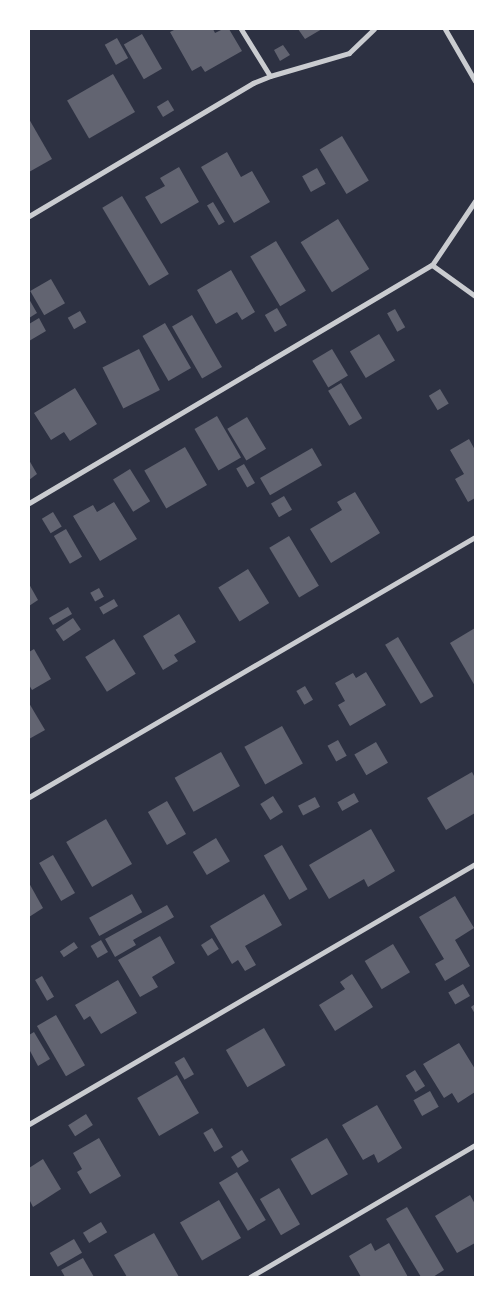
<!DOCTYPE html>
<html>
<head>
<meta charset="utf-8">
<style>
	body { margin:0 }
	#map { position:relative; width:504px; height:1306px; overflow:hidden; background:#2d3142; font-family:"PT Sans",sans-serif }
	div>[style] { position:absolute }
	[style*='--x'] { left:calc(var(--x)*1px); top:calc(var(--y)*1px); width:calc(var(--w)*1px); rotate:calc(var(--a)*1deg) }
	.building>* { inset:0; background:#626471; transform-origin:0 0 }
	.minor>* { height:5px; margin:-2.5px; padding:0 2.5px; transform-origin:2.5px; border-radius:2.5px; background:#caccd0 }
	span { translate:-50% -50%; white-space:nowrap; text-align:center; line-height:1.15; -webkit-text-stroke:4.5px #fff; paint-order:stroke }
	.frame { position:absolute; inset:0; border:30px solid #fff; pointer-events:none }
</style>
</head>
<body>
<div id="map">
	<div class="building">
		<i style="clip-path:polygon(176px 29px,213px 29px,215px 33px,223px 29px,229px 29px,242px 51px,205px 72px,201px 66px,192px 71px,170px 32px)"></i>
		<i style="clip-path:polygon(298px 29px,322px 29px,305px 39px)"></i>
		<i style="left:142px;top:34px;width:40px;height:21px;rotate:60deg"></i>
		<i style="left:117px;top:38px;width:23px;height:14px;rotate:61deg"></i>
		<i style="clip-path:polygon(283px 45px,290px 55px,280px 61px,274px 50px)"></i>
		<i style="left:113px;top:74px;width:44px;height:53px;rotate:60deg"></i>
		<i style="left:168px;top:100px;width:12px;height:13px;rotate:59deg"></i>
		<i style="clip-path:polygon(29px 119px,52px 159px,29px 172px)"></i>
		<i style="left:342px;top:136px;width:52px;height:26px;rotate:59deg"></i>
		<i style="clip-path:polygon(227px 152px,241px 177px,252px 171px,270px 202px,234px 223px,201px 167px)"></i>
		<i style="clip-path:polygon(179px 167px,199px 202px,161px 224px,145px 197px,165px 186px,160px 178px)"></i>
		<i style="left:317px;top:168px;width:18px;height:17px;rotate:61deg"></i>
		<i style="left:122px;top:196px;width:91px;height:23px;rotate:59deg"></i>
		<i style="left:213px;top:202px;width:23px;height:7px;rotate:59deg"></i>
		<i style="left:338px;top:219px;width:59px;height:44px;rotate:58deg"></i>
		<i style="left:276px;top:241px;width:58px;height:30px;rotate:59deg"></i>
		<i style="clip-path:polygon(231px 270px,255px 312px,242px 320px,237px 312px,216px 324px,197px 290px)"></i>
		<i style="left:51px;top:279px;width:28px;height:24px;rotate:60deg"></i>
		<i style="clip-path:polygon(29px 299px,37px 313px,29px 318px)"></i>
		<i style="left:277px;top:308px;width:20px;height:14px;rotate:60deg"></i>
		<i style="left:395px;top:309px;width:21px;height:9px;rotate:61deg"></i>
		<i style="left:80px;top:311px;width:13px;height:14px;rotate:61deg"></i>
		<i style="left:192px;top:315px;width:60px;height:23px;rotate:60deg"></i>
		<i style="clip-path:polygon(39px 318px,46px 331px,29px 341px,29px 324px)"></i>
		<i style="left:165px;top:323px;width:52px;height:26px;rotate:60deg"></i>
		<i style="left:379px;top:334px;width:31px;height:34px;rotate:59deg"></i>
		<i style="left:139px;top:349px;width:46px;height:41px;rotate:63deg"></i>
		<i style="left:332px;top:349px;width:31px;height:23px;rotate:59deg"></i>
		<i style="left:341px;top:383px;width:41px;height:15px;rotate:59deg"></i>
		<i style="clip-path:polygon(75px 388px,97px 424px,70px 441px,64px 432px,51px 440px,34px 413px)"></i>
		<i style="left:440px;top:389px;width:17px;height:13px;rotate:59deg"></i>
		<i style="left:217px;top:416px;width:48px;height:26px;rotate:60deg"></i>
		<i style="left:247px;top:417px;width:37px;height:23px;rotate:59deg"></i>
		<i style="clip-path:polygon(469px 439px,475px 450px,475px 498px,468px 502px,455px 479px,464px 474px,450px 450px)"></i>
		<i style="left:185px;top:447px;width:44px;height:47px;rotate:60deg"></i>
		<i style="left:312px;top:448px;width:20px;height:60px;rotate:60deg"></i>
		<i style="clip-path:polygon(29px 460px,37px 474px,29px 480px)"></i>
		<i style="left:244px;top:464px;width:22px;height:9px;rotate:60deg"></i>
		<i style="left:130px;top:469px;width:38px;height:20px;rotate:58deg"></i>
		<i style="clip-path:polygon(355px 492px,380px 533px,331px 563px,310px 529px,342px 510px,337px 502px)"></i>
		<i style="left:284px;top:496px;width:16px;height:15px;rotate:60deg"></i>
		<i style="clip-path:polygon(114px 502px,137px 539px,100px 561px,73px 516px,93px 505px,97px 512px)"></i>
		<i style="left:53px;top:512px;width:17px;height:13px;rotate:59deg"></i>
		<i style="left:66px;top:529px;width:32px;height:14px;rotate:60deg"></i>
		<i style="left:289px;top:536px;width:58px;height:23px;rotate:59deg"></i>
		<i style="left:248px;top:569px;width:40px;height:35px;rotate:58deg"></i>
		<i style="clip-path:polygon(29px 584px,38px 600px,29px 606px)"></i>
		<i style="left:99px;top:588px;width:10px;height:10px;rotate:61deg"></i>
		<i style="left:114px;top:599px;width:8px;height:17px;rotate:60deg"></i>
		<i style="left:68px;top:607px;width:8px;height:22px;rotate:60deg"></i>
		<i style="clip-path:polygon(179px 614px,196px 642px,174px 655px,178px 661px,163px 670px,143px 636px)"></i>
		<i style="left:73px;top:618px;width:14px;height:21px;rotate:56deg"></i>
		<i style="clip-path:polygon(475px 628px,475px 686px,450px 643px)"></i>
		<i style="left:398px;top:637px;width:69px;height:15px;rotate:59deg"></i>
		<i style="left:114px;top:639px;width:41px;height:34px;rotate:58deg"></i>
		<i style="clip-path:polygon(34px 649px,51px 679px,32px 690px,29px 685px,29px 652px)"></i>
		<i style="clip-path:polygon(366px 672px,386px 705px,350px 726px,338px 705px,345px 701px,335px 683px,353px 673px,356px 678px)"></i>
		<i style="left:305px;top:686px;width:16px;height:10px;rotate:60deg"></i>
		<i style="clip-path:polygon(29px 703px,45px 730px,29px 739px)"></i>
		<i style="left:282px;top:726px;width:43px;height:43px;rotate:61deg"></i>
		<i style="left:338px;top:740px;width:18px;height:12px;rotate:61deg"></i>
		<i style="left:376px;top:742px;width:24px;height:25px;rotate:60deg"></i>
		<i style="left:221px;top:752px;width:39px;height:53px;rotate:61deg"></i>
		<i style="clip-path:polygon(472px 772px,475px 778px,475px 813px,446px 830px,427px 798px)"></i>
		<i style="left:354px;top:793px;width:10px;height:19px;rotate:61deg"></i>
		<i style="left:273px;top:796px;width:19px;height:15px;rotate:58deg"></i>
		<i style="left:315px;top:797px;width:11px;height:19px;rotate:63deg"></i>
		<i style="left:167px;top:801px;width:38px;height:22px;rotate:60deg"></i>
		<i style="left:106px;top:819px;width:52px;height:46px;rotate:60deg"></i>
		<i style="clip-path:polygon(371px 829px,395px 871px,368px 887px,364px 879px,329px 899px,309px 865px)"></i>
		<i style="left:216px;top:838px;width:27px;height:27px;rotate:59deg"></i>
		<i style="left:282px;top:845px;width:51px;height:21px;rotate:60deg"></i>
		<i style="left:53px;top:855px;width:44px;height:16px;rotate:60deg"></i>
		<i style="clip-path:polygon(29px 883px,43px 908px,29px 917px)"></i>
		<i style="left:132px;top:894px;width:21px;height:49px;rotate:61deg"></i>
		<i style="clip-path:polygon(264px 894px,282px 925px,245px 946px,256px 965px,245px 971px,238px 960px,232px 964px,210px 926px)"></i>
		<i style="clip-path:polygon(455px 896px,474px 928px,455px 940px,470px 966px,445px 981px,435px 964px,444px 959px,419px 917px)"></i>
		<i style="clip-path:polygon(167px 905px,174px 917px,133px 940px,136px 945px,115px 957px,105px 939px)"></i>
		<i style="clip-path:polygon(160px 936px,175px 963px,152px 977px,158px 987px,140px 997px,118px 960px)"></i>
		<i style="left:212px;top:938px;width:13px;height:13px;rotate:58deg"></i>
		<i style="left:101px;top:940px;width:14px;height:12px;rotate:60deg"></i>
		<i style="left:74px;top:942px;width:7px;height:17px;rotate:56deg"></i>
		<i style="left:393px;top:944px;width:33px;height:33px;rotate:59deg"></i>
		<i style="clip-path:polygon(352px 974px,373px 1007px,335px 1031px,319px 1005px,345px 989px,340px 982px)"></i>
		<i style="left:42px;top:976px;width:24px;height:8px;rotate:60deg"></i>
		<i style="clip-path:polygon(118px 980px,137px 1013px,101px 1034px,90px 1016px,84px 1020px,75px 1005px)"></i>
		<i style="left:463px;top:984px;width:14px;height:17px;rotate:60deg"></i>
		<i style="clip-path:polygon(475px 1004px,475px 1014px,471px 1007px)"></i>
		<i style="left:56px;top:1015px;width:58px;height:22px;rotate:60deg"></i>
		<i style="left:264px;top:1028px;width:43px;height:44px;rotate:60deg"></i>
		<i style="clip-path:polygon(34px 1032px,50px 1059px,38px 1066px,29px 1049px,29px 1035px)"></i>
		<i style="clip-path:polygon(459px 1043px,475px 1069px,475px 1092px,458px 1103px,452px 1093px,444px 1098px,423px 1064px)"></i>
		<i style="left:184px;top:1057px;width:20px;height:11px;rotate:60deg"></i>
		<i style="left:415px;top:1070px;width:19px;height:11px;rotate:58deg"></i>
		<i style="left:177px;top:1075px;width:44px;height:46px;rotate:60deg"></i>
		<i style="left:430px;top:1091px;width:18px;height:19px;rotate:61deg"></i>
		<i style="clip-path:polygon(377px 1105px,402px 1148px,378px 1163px,374px 1154px,363px 1160px,342px 1125px)"></i>
		<i style="left:86px;top:1114px;width:13px;height:21px;rotate:58deg"></i>
		<i style="left:212px;top:1128px;width:22px;height:10px;rotate:60deg"></i>
		<i style="clip-path:polygon(99px 1138px,121px 1176px,90px 1194px,77px 1172px,82px 1169px,73px 1153px)"></i>
		<i style="left:327px;top:1138px;width:42px;height:42px;rotate:60deg"></i>
		<i style="left:242px;top:1150px;width:13px;height:13px;rotate:58deg"></i>
		<i style="clip-path:polygon(43px 1159px,61px 1189px,33px 1207px,29px 1199px,29px 1168px)"></i>
		<i style="left:237px;top:1172px;width:56px;height:21px;rotate:59deg"></i>
		<i style="left:279px;top:1188px;width:42px;height:22px;rotate:60deg"></i>
		<i style="clip-path:polygon(470px 1195px,475px 1204px,475px 1243px,457px 1253px,435px 1216px)"></i>
		<i style="left:219px;top:1200px;width:44px;height:45px;rotate:60deg"></i>
		<i style="clip-path:polygon(407px 1207px,444px 1270px,433px 1277px,421px 1277px,386px 1219px)"></i>
		<i style="left:101px;top:1222px;width:12px;height:21px;rotate:59deg"></i>
		<i style="clip-path:polygon(154px 1233px,179px 1277px,127px 1277px,114px 1255px)"></i>
		<i style="left:74px;top:1239px;width:16px;height:28px;rotate:60deg"></i>
		<i style="clip-path:polygon(371px 1243px,375px 1251px,389px 1243px,408px 1277px,361px 1277px,349px 1256px)"></i>
		<i style="clip-path:polygon(83px 1258px,94px 1277px,65px 1277px,61px 1270px)"></i>
	</div>
	<div class="minor">
		<i style="--x:241;--y:29;--w:55;--a:58.3"></i>
		<i style="--x:445;--y:29;--w:60;--a:60"></i>
		<i style="--x:475;--y:201;--w:77;--a:123.9"></i>
		<i style="--x:432;--y:265;--w:53;--a:35.8"></i>
		<i style="--x:29;--y:216;--w:261;--a:-30.7"></i>
		<i style="--x:253;--y:83;--w:18;--a:-22"></i>
		<i style="--x:270;--y:76;--w:82;--a:-16.2"></i>
		<i style="--x:349;--y:53;--w:35;--a:-44"></i>
		<i style="--x:29;--y:503;--w:468;--a:-30.6"></i>
		<i style="--x:29;--y:797;--w:516;--a:-30.24"></i>
		<i style="--x:29;--y:1124;--w:516;--a:-30.24"></i>
		<i style="--x:250;--y:1277;--w:261;--a:-30.4"></i>
	</div>
	<div class="frame"></div>
</div>
</body>
</html>
